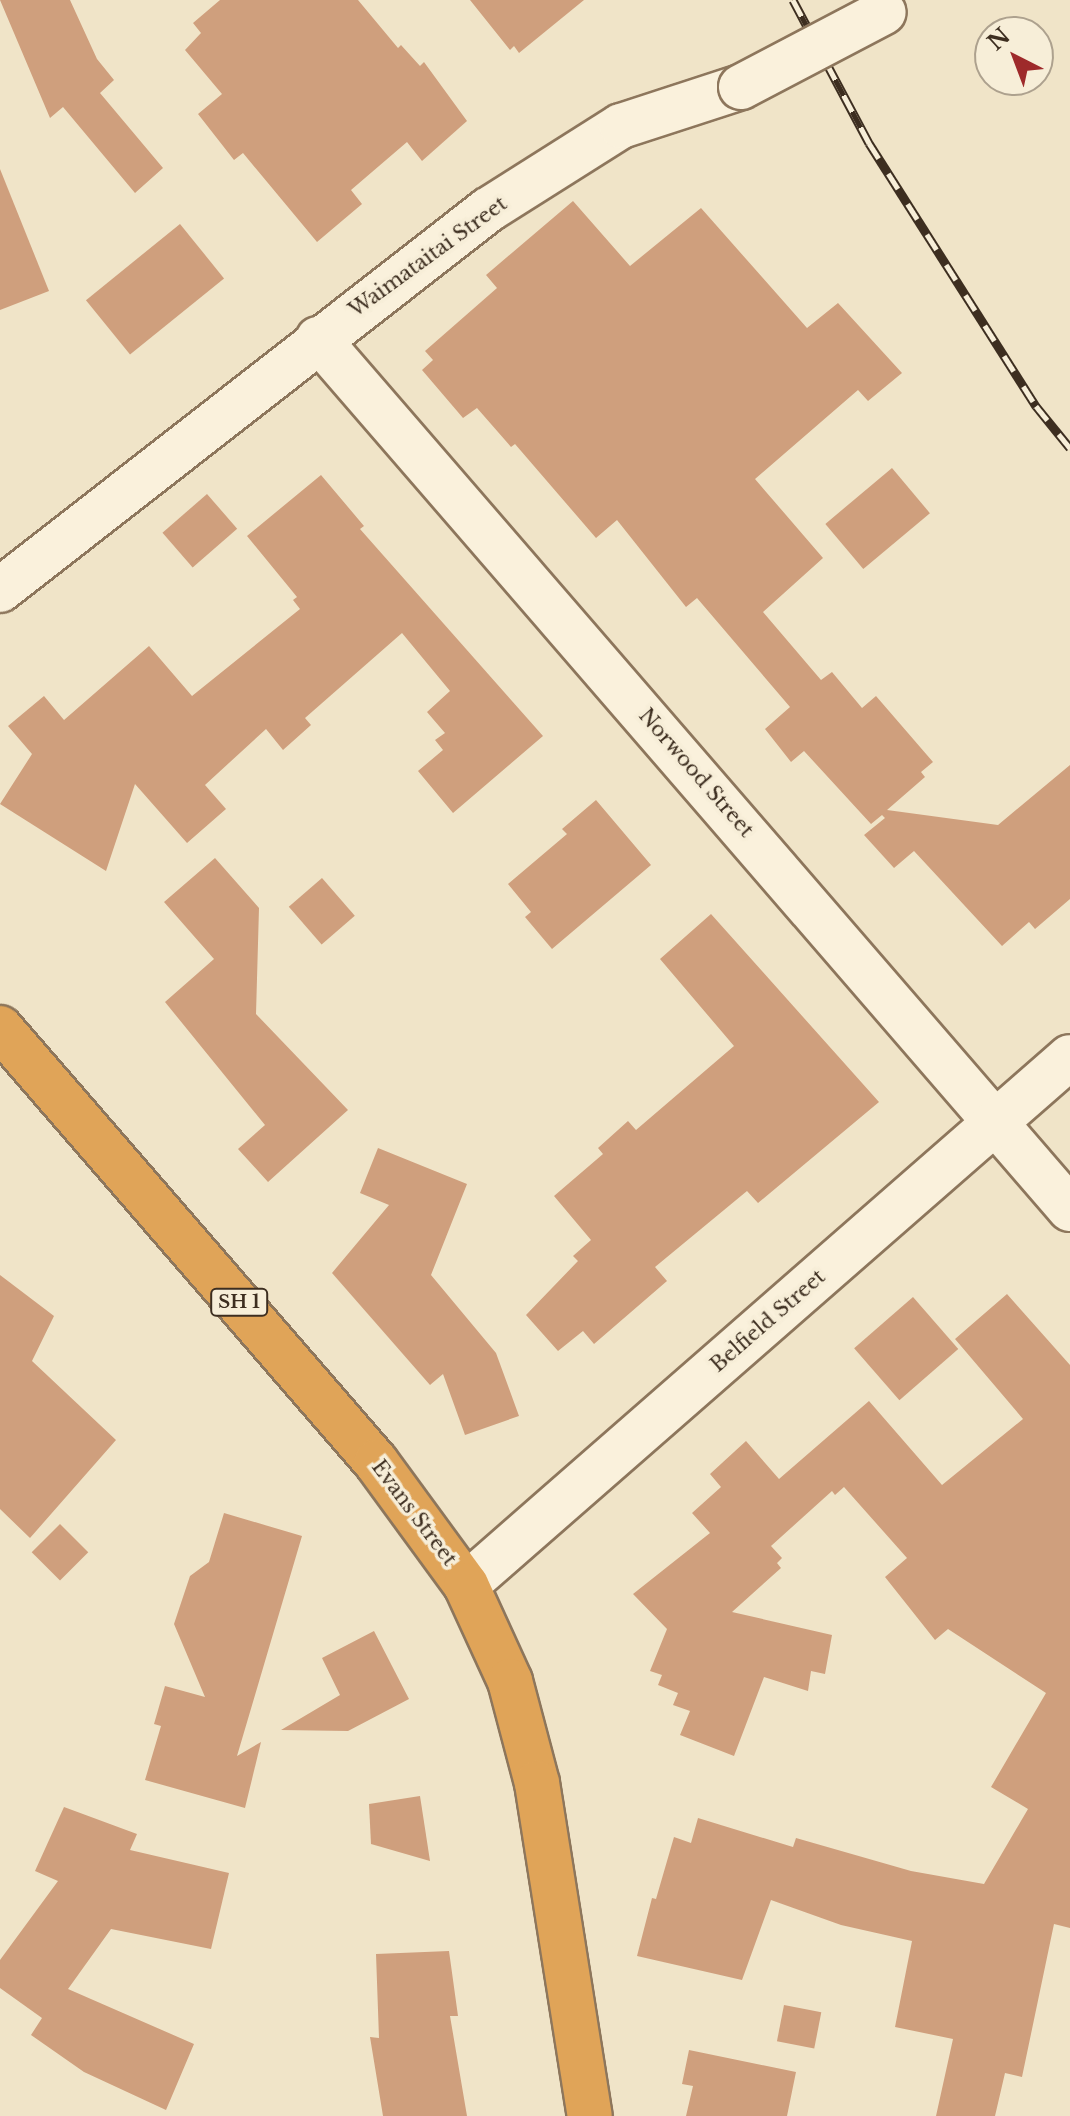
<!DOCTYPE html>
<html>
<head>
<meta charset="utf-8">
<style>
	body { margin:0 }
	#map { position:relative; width:1070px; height:2116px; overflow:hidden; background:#f0e4c8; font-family:"Libre Baskerville",serif }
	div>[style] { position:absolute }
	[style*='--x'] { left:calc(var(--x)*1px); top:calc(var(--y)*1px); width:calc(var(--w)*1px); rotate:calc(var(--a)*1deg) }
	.building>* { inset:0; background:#cf9f7d; transform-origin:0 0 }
	.roads { filter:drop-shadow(2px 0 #8d765c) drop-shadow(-2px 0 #8d765c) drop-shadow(0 2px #8d765c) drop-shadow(0 -2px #8d765c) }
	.minor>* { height:44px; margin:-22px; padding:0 22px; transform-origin:22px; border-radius:22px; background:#faf1dc }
	.highway>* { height:44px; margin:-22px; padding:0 22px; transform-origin:22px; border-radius:22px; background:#e0a458 }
	.rail>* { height:9px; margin-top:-4.5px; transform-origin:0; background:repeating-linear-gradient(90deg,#f7eed8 0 18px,#3d2e20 0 36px); box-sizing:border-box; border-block:2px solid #3d2e20 }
	.bridges { filter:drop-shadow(2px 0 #8d765c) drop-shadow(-2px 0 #8d765c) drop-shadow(0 2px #8d765c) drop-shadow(0 -2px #8d765c) }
	.minor-bridge>* { height:44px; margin:-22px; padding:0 22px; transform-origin:22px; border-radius:22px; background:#faf1dc }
	span { translate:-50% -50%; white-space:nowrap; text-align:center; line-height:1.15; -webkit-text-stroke:7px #f7eed8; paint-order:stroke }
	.shield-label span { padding:2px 6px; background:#f7eed8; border:2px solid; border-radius:6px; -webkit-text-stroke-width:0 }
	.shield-label { font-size:18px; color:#3d2e20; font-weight:700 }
	.street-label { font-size:20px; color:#3d2e20 }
	.north { position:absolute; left:974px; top:16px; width:80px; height:80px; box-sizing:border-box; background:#f7eed8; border:2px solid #ada18e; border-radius:50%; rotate:318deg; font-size:22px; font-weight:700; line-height:32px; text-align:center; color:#3d2e20 }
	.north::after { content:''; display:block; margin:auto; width:28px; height:36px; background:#9e2a2b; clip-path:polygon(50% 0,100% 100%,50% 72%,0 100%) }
</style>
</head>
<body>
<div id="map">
	<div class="building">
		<i style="clip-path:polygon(0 0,70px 0,97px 59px,114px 80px,100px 93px,163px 168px,135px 193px,63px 107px,50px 118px)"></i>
		<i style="clip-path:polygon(220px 0,358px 0,398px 48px,401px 45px,420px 66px,424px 62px,467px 121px,422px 161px,407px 142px,351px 190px,362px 204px,317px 242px,243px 153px,234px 160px,198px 114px,222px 94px,185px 50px,201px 33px,193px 23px)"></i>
		<i style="clip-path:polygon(470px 0,584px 0,519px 53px,514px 46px,510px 50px)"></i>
		<i style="clip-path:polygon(0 169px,49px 291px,0 310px)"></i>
		<i style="clip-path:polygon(573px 201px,630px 266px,701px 208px,807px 328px,838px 303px,902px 373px,868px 401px,858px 390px,755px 479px,823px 558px,763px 612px,821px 680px,832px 672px,862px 708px,876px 696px,933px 762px,921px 772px,925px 777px,887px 810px,998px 825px,1070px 765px,1070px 899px,1035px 929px,1029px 922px,1002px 946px,914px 851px,894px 868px,864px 835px,885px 818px,882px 815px,871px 824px,804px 751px,791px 762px,765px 729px,790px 707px,697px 598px,686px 607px,617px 520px,596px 538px,515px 444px,511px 447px,477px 408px,463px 418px,422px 370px,433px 360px,425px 351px,497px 288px,486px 275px)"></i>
		<i style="left:180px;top:224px;width:70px;height:121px;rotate:51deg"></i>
		<i style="left:892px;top:468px;width:59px;height:87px;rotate:50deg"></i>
		<i style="clip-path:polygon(321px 475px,364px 526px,360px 529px,543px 736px,453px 813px,418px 771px,443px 750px,435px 740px,445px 733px,427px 712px,450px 691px,402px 633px,305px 718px,311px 725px,283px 750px,266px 729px,205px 785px,226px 809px,187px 843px,135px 784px,106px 871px,0 804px,32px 754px,8px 726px,44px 696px,64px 720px,149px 646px,192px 696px,300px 609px,293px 600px,297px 597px,247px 536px)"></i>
		<i style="left:207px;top:494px;width:46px;height:59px;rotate:49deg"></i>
		<i style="clip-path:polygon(596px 800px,651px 865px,552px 949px,525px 917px,531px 912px,508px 884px,567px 834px,562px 829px)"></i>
		<i style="clip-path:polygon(215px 858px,259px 908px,256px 1014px,348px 1110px,268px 1182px,238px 1149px,265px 1125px,165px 1002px,214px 959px,164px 902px)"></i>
		<i style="left:322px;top:878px;width:50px;height:44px;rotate:49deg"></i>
		<i style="clip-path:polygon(711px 914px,879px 1102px,758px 1203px,747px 1191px,655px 1267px,667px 1281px,594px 1344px,583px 1331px,558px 1351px,526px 1315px,578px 1261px,573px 1256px,591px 1240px,554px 1196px,603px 1154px,598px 1148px,628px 1121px,636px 1130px,734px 1046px,660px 959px)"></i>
		<i style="clip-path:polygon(378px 1148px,467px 1184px,431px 1275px,496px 1353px,519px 1416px,465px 1435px,443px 1374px,430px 1385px,332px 1273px,389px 1205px,360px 1193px)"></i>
		<i style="clip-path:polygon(0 1275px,54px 1316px,32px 1361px,116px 1440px,30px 1538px,0 1509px)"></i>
		<i style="clip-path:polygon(1007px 1294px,1070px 1365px,1070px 1928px,1054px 1924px,1022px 2077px,1005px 2073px,995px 2116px,936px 2116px,953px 2039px,895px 2027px,912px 1941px,841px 1925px,771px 1900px,742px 1980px,637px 1956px,652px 1898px,656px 1899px,674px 1837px,691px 1843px,698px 1818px,793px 1847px,796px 1838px,911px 1871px,984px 1884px,1028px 1809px,991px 1787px,1046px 1693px,948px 1629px,935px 1640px,885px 1577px,907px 1558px,844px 1487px,835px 1495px,832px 1491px,771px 1546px,782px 1558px,777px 1563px,781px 1568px,732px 1612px,832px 1635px,825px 1674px,811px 1671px,808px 1691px,764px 1677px,734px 1756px,680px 1735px,690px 1711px,673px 1705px,678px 1693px,658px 1685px,662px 1675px,650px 1671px,667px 1629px,633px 1594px,710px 1533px,692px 1513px,721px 1487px,710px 1474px,746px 1441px,779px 1479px,869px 1401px,942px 1485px,1023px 1419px,955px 1339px)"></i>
		<i style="left:913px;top:1297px;width:69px;height:78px;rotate:49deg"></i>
		<i style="clip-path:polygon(224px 1513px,302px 1536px,237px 1756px,261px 1742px,245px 1808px,145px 1780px,161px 1726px,154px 1724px,165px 1686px,205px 1697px,174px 1624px,190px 1576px,209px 1562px)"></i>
		<i style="left:60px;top:1524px;width:40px;height:40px;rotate:45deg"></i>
		<i style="clip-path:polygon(374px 1631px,409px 1699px,348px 1731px,281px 1730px,340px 1695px,322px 1658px)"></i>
		<i style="clip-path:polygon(420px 1796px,430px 1861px,371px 1844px,369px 1804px)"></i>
		<i style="clip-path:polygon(64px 1807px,137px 1834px,130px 1850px,229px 1873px,211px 1949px,111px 1929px,68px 1989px,194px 2044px,166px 2110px,84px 2072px,31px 2035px,42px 2018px,0 1988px,0 1960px,58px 1881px,35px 1871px)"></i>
		<i style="clip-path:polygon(449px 1951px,458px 2016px,450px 2016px,467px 2116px,383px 2116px,370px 2037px,379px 2038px,376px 1954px)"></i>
		<i style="left:784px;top:2005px;width:38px;height:37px;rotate:11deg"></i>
		<i style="clip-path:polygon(689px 2050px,796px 2072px,787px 2116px,686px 2116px,693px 2086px,682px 2084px)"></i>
	</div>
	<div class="roads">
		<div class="minor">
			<i style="--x:318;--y:339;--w:1150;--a:49.16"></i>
			<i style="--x:0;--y:590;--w:619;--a:-37.91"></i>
			<i style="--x:488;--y:210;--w:157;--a:-32.3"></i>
			<i style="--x:621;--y:126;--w:126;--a:-18"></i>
			<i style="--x:466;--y:1585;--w:802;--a:-41.16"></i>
		</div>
		<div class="highway">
			<i style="--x:0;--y:1028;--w:574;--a:49.1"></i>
			<i style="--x:376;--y:1462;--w:152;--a:53.8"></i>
			<i style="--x:466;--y:1585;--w:106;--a:65.4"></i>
			<i style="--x:510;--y:1681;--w:106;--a:75.2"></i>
			<i style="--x:537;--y:1783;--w:337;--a:81"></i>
		</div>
	</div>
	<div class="rail">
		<i style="--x:793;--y:0;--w:162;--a:62"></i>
		<i style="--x:869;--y:143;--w:312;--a:57.6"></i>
		<i style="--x:1036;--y:406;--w:54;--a:51"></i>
	</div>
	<div class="bridges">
		<div class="minor-bridge">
			<i style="--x:741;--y:87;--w:161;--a:-27.7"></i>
		</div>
	</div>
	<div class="shield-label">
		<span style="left:239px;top:1302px">SH 1</span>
	</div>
	<div class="street-label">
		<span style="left:428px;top:257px;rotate:-36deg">Waimataitai Street</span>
		<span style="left:696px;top:773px;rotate:49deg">Norwood Street</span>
		<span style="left:768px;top:1321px;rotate:-41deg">Belfield Street</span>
		<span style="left:414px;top:1513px;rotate:53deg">Evans Street</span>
	</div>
	<div class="north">N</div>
</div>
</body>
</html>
